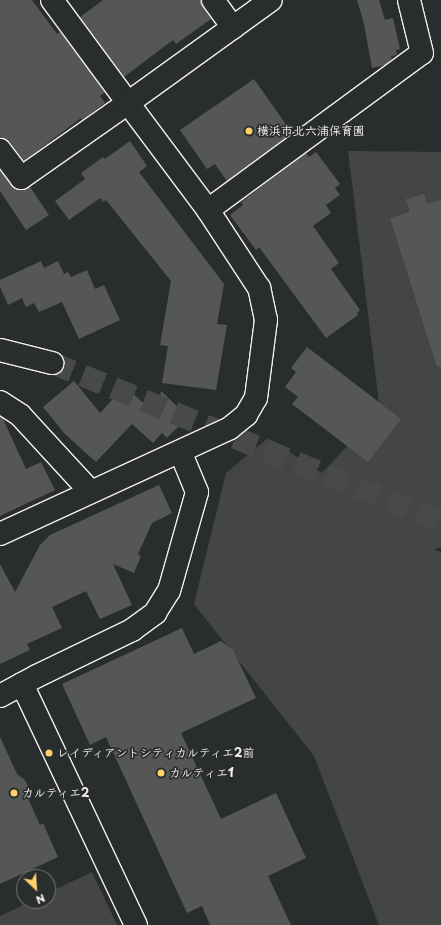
<!DOCTYPE html>
<html>
<head>
<meta charset="utf-8">
<style>
	body { margin:0 }
	#map { position:relative; width:441px; height:925px; overflow:hidden; background:#2a2d2e; font-family:"Playpen Sans","Klee One",sans-serif }
	div>[style] { position:absolute }
	[style*='--x'] { left:calc(var(--x)*1px); top:calc(var(--y)*1px); width:calc(var(--w)*1px); rotate:calc(var(--a)*1deg) }
	.green>* { inset:0; background:#444645 }
	.building>* { inset:0; background:#555756 }
	.minor-tunnel>* { height:22px; margin-top:-11px; transform-origin:0; background:repeating-linear-gradient(90deg,#484a4a 0 22px,transparent 0 33px) }
	.roads { filter:drop-shadow(1px 0 #f4f1e8) drop-shadow(-1px 0 #f4f1e8) drop-shadow(0 1px #f4f1e8) drop-shadow(0 -1px #f4f1e8) }
	.minor>* { height:22px; margin:-11px; padding:0 11px; transform-origin:11px; border-radius:11px; background:#2a2d2e }
	.dots>* { width:11px; height:11px; translate:-50% -50%; box-sizing:border-box; border:2px solid #2a2d2e; border-radius:50% }
	span { translate:-50% -50%; white-space:nowrap; text-align:center; line-height:1.15; -webkit-text-stroke:3.5px #2a2d2e; paint-order:stroke }
	.poi-label { font-size:12px; color:#f4f1e8; font-weight:700 }
	.left { translate:0 -50%; text-align:left }
	.north { position:absolute; left:16px; top:869px; width:40px; height:40px; box-sizing:border-box; background:#2a2d2e; border:1px solid #7b7b78; border-radius:50%; rotate:155deg; font-size:11px; font-weight:700; line-height:16px; text-align:center; color:#f4f1e8 }
	.north::after { content:''; display:block; margin:auto; width:14px; height:18px; background:#ffd166; clip-path:polygon(50% 0,100% 100%,50% 72%,0 100%) }
</style>
</head>
<body>
<div id="map">
	<div class="green">
		<i style="clip-path:polygon(348px 151px,441px 152px,441px 547px,434px 550px,441px 552px,441px 925px,379px 925px,314px 756px,194px 604px,226px 473px,268px 438px,322px 473px,380px 411px)"></i>
		<i style="clip-path:polygon(92px 872px,117px 925px,0 925px,0 916px,32px 901px,48px 901px,48px 893px)"></i>
	</div>
	<div class="building">
		<i style="clip-path:polygon(0 0,32px 0,57px 34px,60px 32px,105px 92px,100px 96px,105px 103px,82px 120px,81px 118px,24px 161px,10px 142px,0 138px)"></i>
		<i style="clip-path:polygon(103px 0,201px 0,203px 7px,211px 19px,176px 44px,173px 40px,124px 77px,80px 17px)"></i>
		<i style="clip-path:polygon(357px 0,379px 0,385px 20px,393px 18px,400px 49px,396px 50px,397px 55px,391px 56px,392px 59px,385px 65px,372px 68px,364px 24px)"></i>
		<i style="clip-path:polygon(254px 79px,292px 133px,227px 181px,215px 164px,207px 169px,180px 130px)"></i>
		<i style="clip-path:polygon(130px 141px,147px 166px,139px 172px,224px 284px,217px 324px,227px 325px,216px 390px,162px 383px,168px 346px,160px 345px,171px 281px,106px 200px,103px 202px,100px 198px,69px 220px,55px 201px,85px 179px,81px 173px,103px 157px,105px 159px)"></i>
		<i style="clip-path:polygon(316px 152px,340px 184px,335px 188px,340px 195px,326px 205px,331px 213px,313px 226px,339px 263px,331px 269px,360px 310px,357px 313px,358px 315px,326px 338px,259px 247px,256px 250px,230px 215px,243px 205px,241px 202px,306px 153px,309px 157px)"></i>
		<i style="clip-path:polygon(0 171px,16px 189px,23px 190px,30px 187px,49px 215px,26px 230px,0 191px)"></i>
		<i style="clip-path:polygon(424px 194px,427px 204px,441px 200px,441px 366px,437px 367px,390px 218px,410px 212px,406px 199px)"></i>
		<i style="clip-path:polygon(41px 261px,44px 268px,58px 261px,64px 274px,68px 272px,71px 277px,87px 270px,95px 289px,104px 285px,120px 320px,79px 339px,62px 302px,39px 312px,34px 303px,26px 307px,22px 298px,8px 305px,0 287px,0 280px)"></i>
		<i style="clip-path:polygon(307px 347px,401px 419px,368px 462px,292px 404px,298px 397px,285px 387px,296px 372px,291px 368px)"></i>
		<i style="clip-path:polygon(74px 381px,100px 413px,125px 386px,157px 416px,161px 391px,188px 417px,167px 438px,162px 433px,153px 443px,132px 424px,96px 462px,65px 434px,43px 407px)"></i>
		<i style="clip-path:polygon(0 417px,3px 419px,26px 469px,41px 462px,55px 490px,0 516px)"></i>
		<i style="clip-path:polygon(159px 485px,172px 513px,152px 523px,138px 554px,141px 556px,134px 573px,113px 564px,132px 605px,100px 619px,86px 591px,52px 607px,62px 628px,27px 644px,30px 650px,0 664px,0 564px,15px 592px,40px 545px,50px 535px)"></i>
		<i style="clip-path:polygon(182px 628px,194px 654px,221px 641px,233px 650px,256px 698px,181px 733px,221px 819px,276px 793px,306px 858px,268px 876px,291px 925px,210px 925px,202px 906px,187px 913px,106px 737px,90px 745px,62px 684px)"></i>
		<i style="clip-path:polygon(0 737px,17px 774px,25px 780px,29px 788px,28px 798px,40px 825px,43px 823px,58px 857px,0 884px)"></i>
	</div>
	<div class="minor-tunnel">
		<i style="--x:52;--y:363;--w:420;--a:22.2"></i>
	</div>
	<div class="roads">
		<div class="minor">
			<i style="--x:213;--y:0;--w:34;--a:54"></i>
			<i style="--x:0;--y:150;--w:35;--a:53"></i>
			<i style="--x:21;--y:178;--w:131;--a:-35"></i>
			<i style="--x:128;--y:103;--w:128;--a:-126.4"></i>
			<i style="--x:208;--y:210;--w:265;--a:-36.3"></i>
			<i style="--x:422;--y:53;--w:55;--a:-103.8"></i>
			<i style="--x:0;--y:350;--w:54;--a:14"></i>
			<i style="--x:0;--y:402;--w:24;--a:33"></i>
			<i style="--x:20;--y:415;--w:103;--a:47.4"></i>
			<i style="--x:0;--y:534;--w:253;--a:-24.7"></i>
			<i style="--x:230;--y:428;--w:21;--a:-39"></i>
			<i style="--x:246;--y:415;--w:20;--a:-60"></i>
			<i style="--x:256;--y:398;--w:79;--a:-82.7"></i>
			<i style="--x:266;--y:320;--w:33;--a:-102"></i>
			<i style="--x:259;--y:288;--w:93;--a:-123.2"></i>
			<i style="--x:208;--y:210;--w:134;--a:-126.8"></i>
			<i style="--x:128;--y:103;--w:176;--a:-35.8"></i>
			<i style="--x:22;--y:684;--w:267;--a:64.7"></i>
			<i style="--x:0;--y:696;--w:42;--a:-28.4"></i>
			<i style="--x:37;--y:676;--w:106;--a:-25.8"></i>
			<i style="--x:132;--y:630;--w:29;--a:-36"></i>
			<i style="--x:155;--y:613;--w:26;--a:-58"></i>
			<i style="--x:169;--y:591;--w:103;--a:-74.2"></i>
			<i style="--x:197;--y:492;--w:44;--a:-112.5"></i>
		</div>
	</div>
	<div class="dots">
		<i style="left:249px;top:131px;background:#ffd166"></i>
		<i style="left:49px;top:753px;background:#ffd166"></i>
		<i style="left:161px;top:773px;background:#ffd166"></i>
		<i style="left:14px;top:793px;background:#ffd166"></i>
	</div>
	<div class="poi-label">
		<span class="left" style="left:257px;top:131px">横浜市北六浦保育園</span>
		<span class="left" style="left:57px;top:753px">レイディアントシティカルティエ2前</span>
		<span class="left" style="left:169px;top:773px">カルティエ1</span>
		<span class="left" style="left:22px;top:793px">カルティエ2</span>
	</div>
	<div class="north">N</div>
</div>
</body>
</html>
